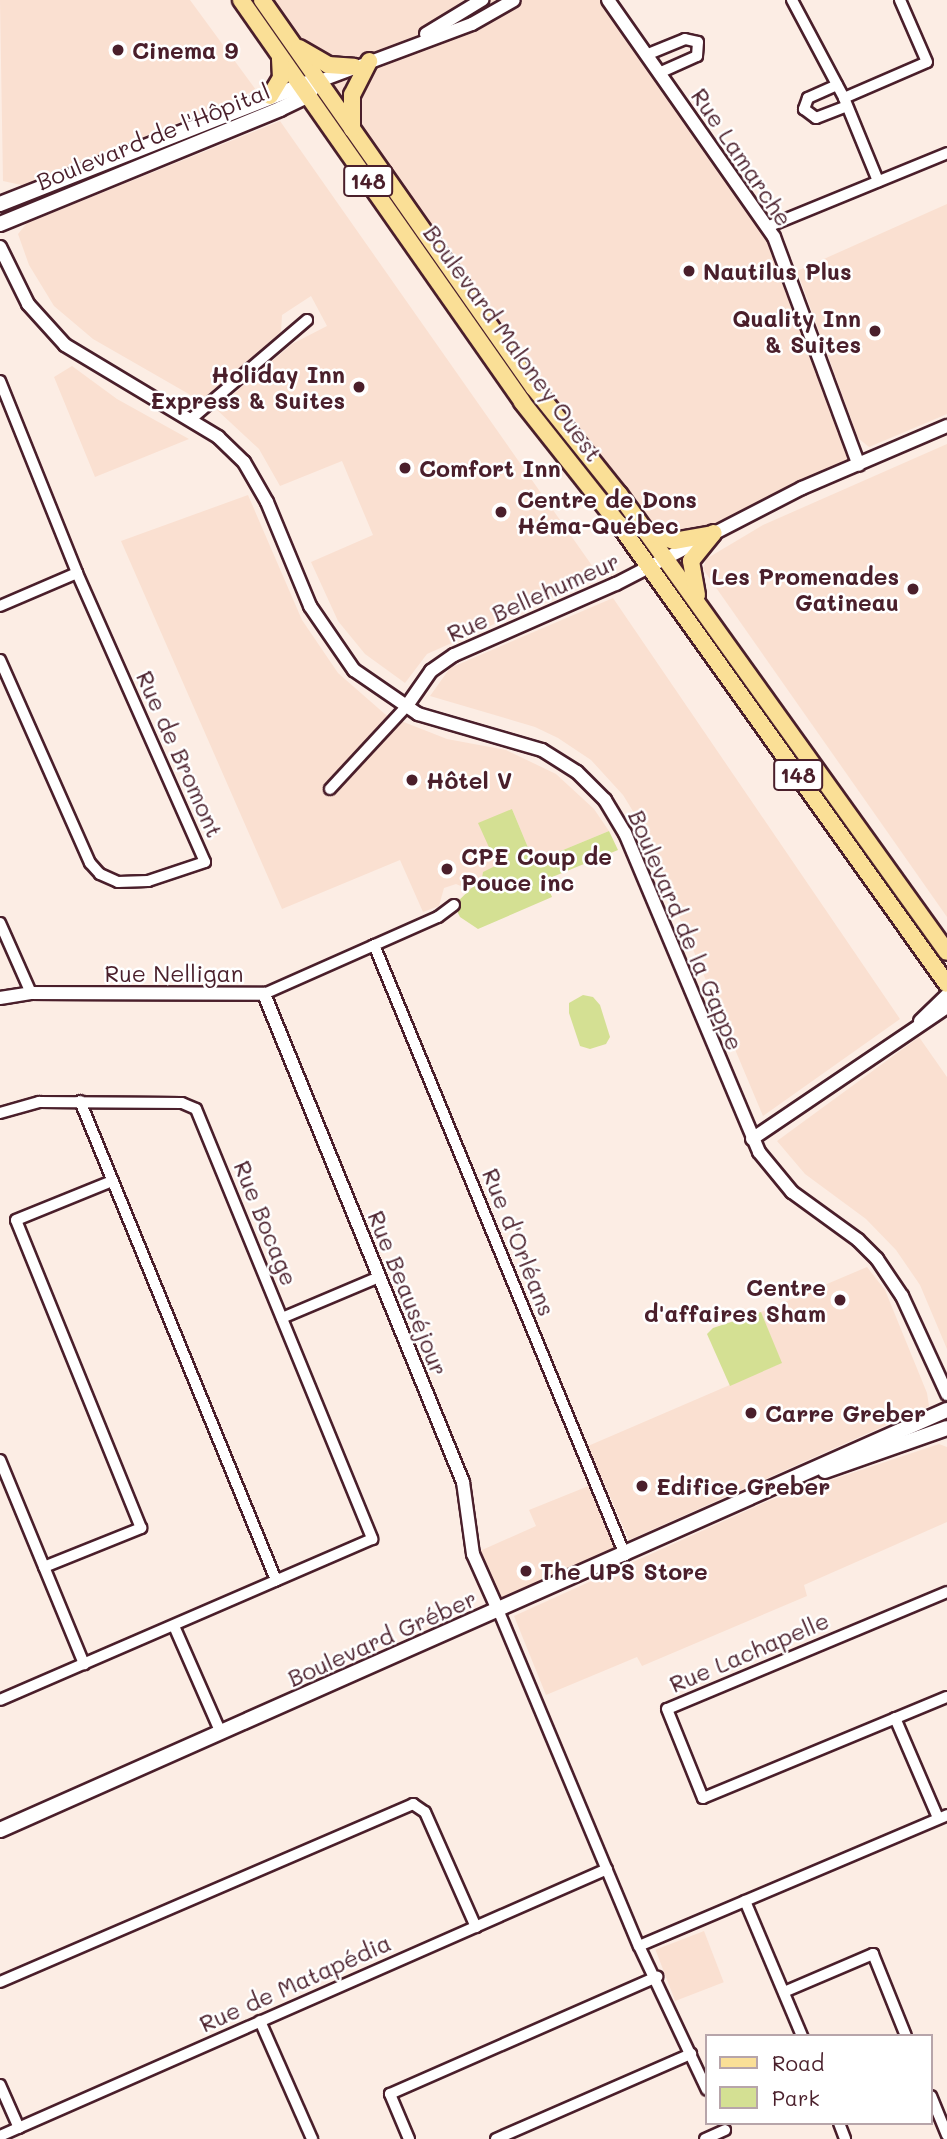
<!DOCTYPE html>
<html>
<head>
<meta charset="utf-8">
<style>
	body { margin:0 }
	#map { position:relative; width:947px; height:2139px; overflow:hidden; background:#fcede4; font-family:Mali,sans-serif }
	div>[style] { position:absolute }
	[style*='--x'] { left:calc(var(--x)*1px); top:calc(var(--y)*1px); width:calc(var(--w)*1px); rotate:calc(var(--a)*1deg) }
	.built>* { inset:0; background:#fae0d1; transform-origin:0 0 }
	.green>* { inset:0; background:#d4e093 }
	.roads { filter:drop-shadow(2px 0 #4a1f2b) drop-shadow(-2px 0 #4a1f2b) drop-shadow(0 2px #4a1f2b) drop-shadow(0 -2px #4a1f2b) }
	.minor>* { height:10px; margin:-5px; padding:0 5px; transform-origin:5px; border-radius:5px; background:#fff }
	.tertiary>* { height:12px; margin:-6px; padding:0 6px; transform-origin:6px; border-radius:6px; background:#fff }
	.secondary>* { height:14px; margin:-7px; padding:0 7px; transform-origin:7px; border-radius:7px; background:#fff }
	.primary>* { height:16px; margin:-8px; padding:0 8px; transform-origin:8px; border-radius:8px; background:#fadf96 }
	.dots>* { width:19px; height:19px; translate:-50% -50%; box-sizing:border-box; border:4px solid #fff; border-radius:50% }
	span { translate:-50% -50%; white-space:nowrap; text-align:center; line-height:1.15; -webkit-text-stroke:5px #fff; paint-order:stroke }
	.shield-label span { padding:2px 5px; background:#fff; border:2px solid; border-radius:5px; -webkit-text-stroke-width:0 }
	.shield-label { font-size:21px; color:#4a1f2b; font-weight:700 }
	.poi-label { font-size:23px; color:#4a1f2b; font-weight:700 }
	.left { translate:0 -50%; text-align:left }
	.right { translate:-100% -50%; text-align:right }
	.street-label { font-size:23px; color:#4a1f2b }
	.legend { position:absolute; left:705px; top:2034px; width:228px; height:91px; box-sizing:border-box; background:#fff; border:2px solid #b7a5aa; margin:0; padding:9px 12px; list-style:none; font-size:21px; color:#4a1f2b }
	.legend li { display:flex; align-items:center; gap:14px; height:35px }
	.legend b { width:35px; border:2px solid #b7a5aa }
</style>
</head>
<body>
<div id="map">
	<div class="built">
		<i style="clip-path:polygon(0 0,190px 0,256px 90px,26px 186px,3px 181px)"></i>
		<i style="clip-path:polygon(262px 0,608px 0,767px 227px,859px 465px,665px 559px)"></i>
		<i style="clip-path:polygon(280px 121px,600px 577px,427px 654px,405px 683px,365px 654px,338px 621px,311px 562px,373px 535px,342px 461px,280px 486px,259px 449px,216px 409px,292px 344px,327px 326px,311px 296px,282px 315px,281px 332px,201px 401px,93px 339px,54px 306px,29px 265px,18px 234px,27px 223px)"></i>
		<i style="clip-path:polygon(947px 204px,947px 414px,869px 447px,858px 438px,797px 271px)"></i>
		<i style="clip-path:polygon(72px 366px,117px 399px,189px 439px,95px 477px,54px 377px)"></i>
		<i style="clip-path:polygon(947px 444px,947px 917px,703px 569px,706px 559px,763px 525px)"></i>
		<i style="clip-path:polygon(248px 495px,302px 620px,338px 673px,386px 715px,447px 739px,506px 750px,556px 774px,594px 809px,609px 831px,534px 862px,512px 809px,497px 865px,470px 890px,456px 884px,444px 888px,439px 906px,423px 912px,400px 860px,282px 909px,121px 541px)"></i>
		<i style="clip-path:polygon(613px 598px,900px 1019px,763px 1116px,639px 821px,623px 795px,591px 760px,558px 738px,535px 727px,430px 696px,450px 668px)"></i>
		<i style="clip-path:polygon(919px 1037px,947px 1077px,947px 1349px,920px 1285px,896px 1250px,866px 1219px,805px 1174px,777px 1141px)"></i>
		<i style="clip-path:polygon(867px 1267px,885px 1290px,927px 1393px,929px 1406px,629px 1540px,588px 1446px,781px 1363px,761px 1312px)"></i>
		<i style="clip-path:polygon(939px 1444px,947px 1447px,947px 1522px,804px 1585px,807px 1596px,642px 1666px,637px 1657px,546px 1695px,514px 1616px,768px 1501px)"></i>
		<i style="clip-path:polygon(596px 1483px,625px 1555px,499px 1612px,473px 1554px,536px 1526px,529px 1510px)"></i>
		<i style="left:704px;top:1931px;width:55px;height:52px;rotate:69deg"></i>
	</div>
	<div class="green">
		<i style="clip-path:polygon(512px 809px,534px 862px,609px 831px,618px 850px,545px 880px,552px 897px,478px 929px,460px 917px,454px 905px,482px 878px,483px 872px,497px 865px,478px 823px)"></i>
		<i style="clip-path:polygon(583px 995px,593px 997px,600px 1005px,610px 1037px,606px 1044px,590px 1049px,580px 1046px,569px 1013px,569px 1003px)"></i>
		<i style="clip-path:polygon(761px 1312px,782px 1363px,730px 1386px,707px 1334px,713px 1328px)"></i>
	</div>
	<div class="roads">
		<div class="minor">
			<i style="--x:792;--y:0;--w:111;--a:62"></i>
			<i style="--x:844;--y:98;--w:90;--a:67.7"></i>
			<i style="--x:646;--y:55;--w:42;--a:-22.3"></i>
			<i style="--x:685;--y:39;--w:13;--a:13"></i>
			<i style="--x:698;--y:42;--w:14;--a:94"></i>
			<i style="--x:697;--y:56;--w:42;--a:155.9"></i>
			<i style="--x:837;--y:85;--w:32;--a:156"></i>
			<i style="--x:808;--y:98;--w:12;--a:110"></i>
			<i style="--x:804;--y:109;--w:15;--a:37"></i>
			<i style="--x:816;--y:118;--w:33;--a:-21"></i>
			<i style="--x:844;--y:98;--w:90;--a:-23.4"></i>
			<i style="--x:927;--y:62;--w:68;--a:-113.5"></i>
			<i style="--x:767;--y:227;--w:195;--a:-22.3"></i>
			<i style="--x:0;--y:381;--w:207;--a:68.1"></i>
			<i style="--x:77;--y:573;--w:316;--a:66.1"></i>
			<i style="--x:205;--y:862;--w:60;--a:161.6"></i>
			<i style="--x:148;--y:881;--w:30;--a:178"></i>
			<i style="--x:118;--y:882;--w:20;--a:-156"></i>
			<i style="--x:100;--y:874;--w:15;--a:-132"></i>
			<i style="--x:90;--y:863;--w:222;--a:-113.9"></i>
			<i style="--x:190;--y:420;--w:154;--a:-40.5"></i>
			<i style="--x:0;--y:606;--w:84;--a:-23.2"></i>
			<i style="--x:330;--y:789;--w:112;--a:-47.2"></i>
			<i style="--x:0;--y:923;--w:77;--a:66.1"></i>
			<i style="--x:374;--y:945;--w:660;--a:67.63"></i>
			<i style="--x:264;--y:994;--w:190;--a:-23.9"></i>
			<i style="--x:438;--y:917;--w:20;--a:-37"></i>
			<i style="--x:80;--y:1101;--w:518;--a:67.75"></i>
			<i style="--x:0;--y:1113;--w:41;--a:-15.8"></i>
			<i style="--x:39;--y:1102;--w:143;--a:0.4"></i>
			<i style="--x:182;--y:1103;--w:15;--a:23"></i>
			<i style="--x:196;--y:1109;--w:465;--a:67.7"></i>
			<i style="--x:372;--y:1539;--w:405;--a:156.6"></i>
			<i style="--x:282;--y:1318;--w:105;--a:-22.9"></i>
			<i style="--x:0;--y:1460;--w:221;--a:67.6"></i>
			<i style="--x:44;--y:1567;--w:105;--a:-21.9"></i>
			<i style="--x:141;--y:1528;--w:332;--a:-112.1"></i>
			<i style="--x:16;--y:1220;--w:104;--a:-22.1"></i>
			<i style="--x:947;--y:1592;--w:303;--a:157.3"></i>
			<i style="--x:667;--y:1709;--w:96;--a:68"></i>
			<i style="--x:703;--y:1798;--w:264;--a:-22.5"></i>
			<i style="--x:499;--y:1612;--w:362;--a:67.3"></i>
			<i style="--x:639;--y:1946;--w:159;--a:64.7"></i>
			<i style="--x:174;--y:1626;--w:117;--a:66.3"></i>
			<i style="--x:895;--y:1718;--w:109;--a:66.7"></i>
			<i style="--x:745;--y:1901;--w:147;--a:67.1"></i>
			<i style="--x:639;--y:1946;--w:335;--a:-23"></i>
			<i style="--x:0;--y:1982;--w:450;--a:-23.3"></i>
			<i style="--x:413;--y:1804;--w:14;--a:34"></i>
			<i style="--x:425;--y:1812;--w:126;--a:66.1"></i>
			<i style="--x:784;--y:1992;--w:97;--a:-23.1"></i>
			<i style="--x:873;--y:1954;--w:88;--a:68.1"></i>
			<i style="--x:260;--y:2021;--w:129;--a:66.2"></i>
			<i style="--x:0;--y:2085;--w:47;--a:66.2"></i>
			<i style="--x:931;--y:2096;--w:42;--a:67.7"></i>
			<i style="--x:839;--y:2123;--w:17;--a:69"></i>
			<i style="--x:0;--y:2136;--w:663;--a:-23.74"></i>
			<i style="--x:409;--y:2139;--w:49;--a:-112.9"></i>
			<i style="--x:390;--y:2094;--w:292;--a:-23.7"></i>
			<i style="--x:496;--y:2139;--w:213;--a:-23.6"></i>
			<i style="--x:705;--y:2139;--w:22;--a:-24"></i>
		</div>
		<div class="tertiary">
			<i style="--x:608;--y:0;--w:289;--a:55"></i>
			<i style="--x:774;--y:237;--w:243;--a:69.6"></i>
			<i style="--x:426;--y:34;--w:66;--a:-31.3"></i>
			<i style="--x:317;--y:82;--w:165;--a:-20.5"></i>
			<i style="--x:472;--y:24;--w:48;--a:-29.7"></i>
			<i style="--x:0;--y:247;--w:64;--a:63.8"></i>
			<i style="--x:28;--y:304;--w:55;--a:47.9"></i>
			<i style="--x:65;--y:345;--w:179;--a:31"></i>
			<i style="--x:218;--y:437;--w:36;--a:44"></i>
			<i style="--x:244;--y:462;--w:46;--a:60.1"></i>
			<i style="--x:267;--y:502;--w:113;--a:67.5"></i>
			<i style="--x:310;--y:606;--w:78;--a:55.5"></i>
			<i style="--x:354;--y:670;--w:78;--a:34.5"></i>
			<i style="--x:418;--y:714;--w:129;--a:16.2"></i>
			<i style="--x:542;--y:750;--w:41;--a:32.2"></i>
			<i style="--x:577;--y:772;--w:40;--a:45"></i>
			<i style="--x:605;--y:800;--w:39;--a:59"></i>
			<i style="--x:625;--y:833;--w:346;--a:67.2"></i>
			<i style="--x:759;--y:1152;--w:52;--a:50.5"></i>
			<i style="--x:792;--y:1192;--w:82;--a:36"></i>
			<i style="--x:858;--y:1240;--w:27;--a:45"></i>
			<i style="--x:877;--y:1259;--w:45;--a:56"></i>
			<i style="--x:902;--y:1296;--w:108;--a:65.3"></i>
			<i style="--x:406;--y:707;--w:44;--a:-55.2"></i>
			<i style="--x:431;--y:671;--w:28;--a:-35"></i>
			<i style="--x:454;--y:655;--w:177;--a:-23.7"></i>
			<i style="--x:616;--y:584;--w:209;--a:-27.3"></i>
			<i style="--x:802;--y:488;--w:158;--a:-23.2"></i>
			<i style="--x:0;--y:998;--w:31;--a:-9"></i>
			<i style="--x:31;--y:993;--w:233;--a:0.2"></i>
			<i style="--x:264;--y:994;--w:527;--a:67.82"></i>
			<i style="--x:463;--y:1482;--w:73;--a:82.1"></i>
			<i style="--x:473;--y:1554;--w:64;--a:65.9"></i>
			<i style="--x:920;--y:1021;--w:37;--a:-44"></i>
			<i style="--x:752;--y:1139;--w:235;--a:-34.1"></i>
		</div>
		<div class="secondary">
			<i style="--x:0;--y:204;--w:330;--a:-21.5"></i>
			<i style="--x:0;--y:224;--w:303;--a:-22.3"></i>
			<i style="--x:280;--y:109;--w:30;--a:-26"></i>
			<i style="--x:307;--y:96;--w:17;--a:-54"></i>
			<i style="--x:825;--y:1471;--w:129;--a:-19.4"></i>
			<i style="--x:0;--y:1830;--w:1036;--a:-23.92"></i>
		</div>
		<div class="primary">
			<i style="--x:241;--y:0;--w:490;--a:55"></i>
			<i style="--x:522;--y:402;--w:154;--a:51.6"></i>
			<i style="--x:618;--y:523;--w:566;--a:54.49"></i>
			<i style="--x:262;--y:0;--w:474;--a:55"></i>
			<i style="--x:534;--y:388;--w:136;--a:51.3"></i>
			<i style="--x:619;--y:494;--w:563;--a:54.39"></i>
			<i style="--x:299;--y:48;--w:34;--a:30"></i>
			<i style="--x:328;--y:65;--w:26;--a:4"></i>
			<i style="--x:270;--y:96;--w:21;--a:-59"></i>
			<i style="--x:281;--y:78;--w:20;--a:-93"></i>
			<i style="--x:352;--y:129;--w:34;--a:-90"></i>
			<i style="--x:352;--y:95;--w:38;--a:-63"></i>
			<i style="--x:646;--y:532;--w:29;--a:18"></i>
			<i style="--x:674;--y:541;--w:39;--a:-10"></i>
			<i style="--x:697;--y:595;--w:35;--a:-100"></i>
			<i style="--x:691;--y:561;--w:36;--a:-51"></i>
		</div>
	</div>
	<div class="dots">
		<i style="left:118px;top:50px;background:#4a1f2b"></i>
		<i style="left:689px;top:271px;background:#4a1f2b"></i>
		<i style="left:875px;top:331px;background:#4a1f2b"></i>
		<i style="left:359px;top:387px;background:#4a1f2b"></i>
		<i style="left:405px;top:468px;background:#4a1f2b"></i>
		<i style="left:501px;top:512px;background:#4a1f2b"></i>
		<i style="left:913px;top:589px;background:#4a1f2b"></i>
		<i style="left:412px;top:780px;background:#4a1f2b"></i>
		<i style="left:447px;top:869px;background:#4a1f2b"></i>
		<i style="left:840px;top:1300px;background:#4a1f2b"></i>
		<i style="left:751px;top:1413px;background:#4a1f2b"></i>
		<i style="left:642px;top:1486px;background:#4a1f2b"></i>
		<i style="left:526px;top:1571px;background:#4a1f2b"></i>
	</div>
	<div class="shield-label">
		<span style="left:368px;top:181px">148</span>
		<span style="left:798px;top:775px">148</span>
	</div>
	<div class="poi-label">
		<span class="left" style="left:132px;top:50px">Cinema 9</span>
		<span class="left" style="left:703px;top:271px">Nautilus Plus</span>
		<span class="right" style="left:861px;top:331px">Quality Inn<br>&amp; Suites</span>
		<span class="right" style="left:345px;top:387px">Holiday Inn<br>Express &amp; Suites</span>
		<span class="left" style="left:419px;top:468px">Comfort Inn</span>
		<span class="left" style="left:517px;top:512px">Centre de Dons<br>Héma-Québec</span>
		<span class="right" style="left:899px;top:589px">Les Promenades<br>Gatineau</span>
		<span class="left" style="left:426px;top:780px">Hôtel V</span>
		<span class="left" style="left:461px;top:869px">CPE Coup de<br>Pouce inc</span>
		<span class="right" style="left:826px;top:1300px">Centre<br>d'affaires Sham</span>
		<span class="left" style="left:765px;top:1413px">Carre Greber</span>
		<span class="left" style="left:656px;top:1486px">Edifice Greber</span>
		<span class="left" style="left:540px;top:1571px">The UPS Store</span>
	</div>
	<div class="street-label">
		<span style="left:153px;top:136px;rotate:-22deg">Boulevard de l'Hôpital</span>
		<span style="left:742px;top:157px;rotate:56deg">Rue Lamarche</span>
		<span style="left:513px;top:343px;rotate:54deg">Boulevard Maloney Ouest</span>
		<span style="left:533px;top:597px;rotate:-24deg">Rue Bellehumeur</span>
		<span style="left:180px;top:754px;rotate:66deg">Rue de Bromont</span>
		<span style="left:686px;top:930px;rotate:67deg">Boulevard de la Gappe</span>
		<span style="left:174px;top:973px">Rue Nelligan</span>
		<span style="left:266px;top:1223px;rotate:68deg">Rue Bocage</span>
		<span style="left:519px;top:1242px;rotate:68deg">Rue d'Orléans</span>
		<span style="left:408px;top:1293px;rotate:68deg">Rue Beauséjour</span>
		<span style="left:382px;top:1638px;rotate:-24deg">Boulevard Gréber</span>
		<span style="left:749px;top:1652px;rotate:-23deg">Rue Lachapelle</span>
		<span style="left:295px;top:1983px;rotate:-24deg">Rue de Matapédia</span>
	</div>
	<ul class="legend">
	<li><b style="height:9px;background:#fadf96"></b>Road</li>
	<li><b style="height:19px;background:#d4e093"></b>Park</li>
	</ul>
</div>
</body>
</html>
